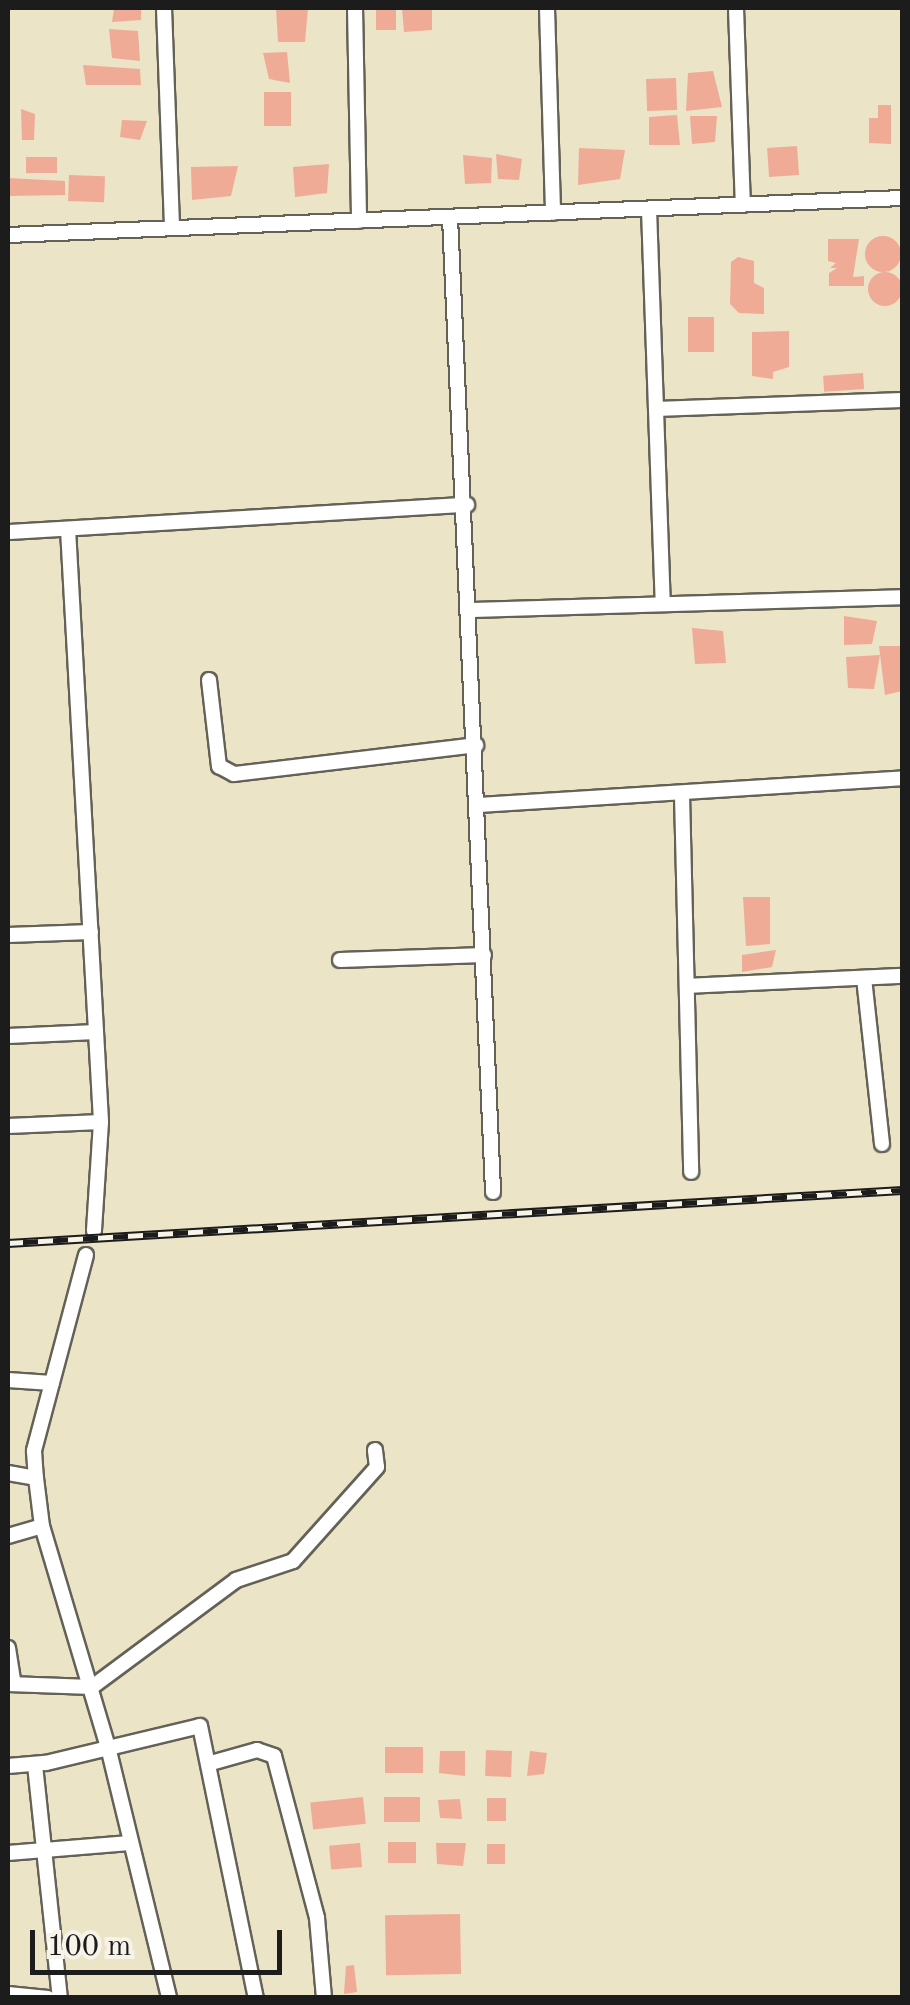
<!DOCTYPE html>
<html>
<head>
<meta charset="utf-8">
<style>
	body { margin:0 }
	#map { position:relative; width:910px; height:2005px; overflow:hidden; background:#ebe4c6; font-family:"Old Standard TT",serif }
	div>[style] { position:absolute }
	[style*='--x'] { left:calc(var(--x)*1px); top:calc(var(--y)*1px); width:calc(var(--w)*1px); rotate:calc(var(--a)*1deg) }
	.building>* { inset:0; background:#f0ab97; transform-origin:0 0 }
	.round { border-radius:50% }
	.roads { filter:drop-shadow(2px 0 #646258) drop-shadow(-2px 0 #646258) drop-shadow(0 2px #646258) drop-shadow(0 -2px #646258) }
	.street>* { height:14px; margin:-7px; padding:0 7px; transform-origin:7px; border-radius:7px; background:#fff }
	.rail>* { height:9px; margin-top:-4.5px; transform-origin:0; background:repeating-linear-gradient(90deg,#f7f3e8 0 15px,#1c1c1c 0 30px); box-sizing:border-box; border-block:2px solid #1c1c1c }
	span { translate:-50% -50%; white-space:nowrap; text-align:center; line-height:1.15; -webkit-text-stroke:8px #f7f3e8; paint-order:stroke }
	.frame { position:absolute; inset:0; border:10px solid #1c1c1c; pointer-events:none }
	.scale { position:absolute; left:30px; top:1930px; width:252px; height:45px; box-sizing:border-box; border:5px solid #1c1c1c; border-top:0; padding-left:12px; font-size:30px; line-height:35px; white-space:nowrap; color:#1c1c1c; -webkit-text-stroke:8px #f7f3e8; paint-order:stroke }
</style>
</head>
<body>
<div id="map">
	<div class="building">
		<i style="clip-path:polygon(276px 8px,308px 8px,305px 42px,278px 42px)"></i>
		<i style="left:376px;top:8px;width:20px;height:22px"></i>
		<i style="clip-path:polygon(402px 8px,432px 8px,432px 30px,404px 32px)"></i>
		<i style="clip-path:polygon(114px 9px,141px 9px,141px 20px,112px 22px)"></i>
		<i style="clip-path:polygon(109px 29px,138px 31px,140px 61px,112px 58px)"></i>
		<i style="clip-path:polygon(287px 52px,290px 83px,269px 79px,263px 53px)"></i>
		<i style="clip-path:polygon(83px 65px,140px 69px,141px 85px,86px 85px)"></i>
		<i style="clip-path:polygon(713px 71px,722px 107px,686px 111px,688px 73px)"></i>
		<i style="left:676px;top:78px;width:32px;height:30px;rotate:88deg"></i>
		<i style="left:264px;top:92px;width:27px;height:34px"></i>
		<i style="clip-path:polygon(878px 105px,891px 105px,891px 144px,869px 143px,869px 118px,878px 118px)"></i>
		<i style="clip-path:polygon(21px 109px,35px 114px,34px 140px,22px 140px)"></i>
		<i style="clip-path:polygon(677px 115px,680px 145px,649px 145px,649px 117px)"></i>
		<i style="clip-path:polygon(690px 116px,717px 116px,715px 142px,692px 144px)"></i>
		<i style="clip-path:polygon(122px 120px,147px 121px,140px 140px,120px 137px)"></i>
		<i style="left:797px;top:146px;width:29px;height:30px;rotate:86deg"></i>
		<i style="clip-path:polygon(579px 148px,625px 150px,620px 179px,578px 185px)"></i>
		<i style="clip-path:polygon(496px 154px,522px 159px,519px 180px,498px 179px)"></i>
		<i style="clip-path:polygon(463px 155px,492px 158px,491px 183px,465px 184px)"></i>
		<i style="left:26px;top:157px;width:31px;height:16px"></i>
		<i style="clip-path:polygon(329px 164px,327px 193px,295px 197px,293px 167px)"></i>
		<i style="clip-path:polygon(238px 166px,231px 196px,192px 200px,191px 167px)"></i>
		<i style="left:69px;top:175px;width:36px;height:26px;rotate:2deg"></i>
		<i style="clip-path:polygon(8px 178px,65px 181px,65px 195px,8px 196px)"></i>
		<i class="round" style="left:865px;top:236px;width:36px;height:36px"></i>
		<i style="clip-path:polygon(828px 239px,859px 239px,853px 277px,864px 276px,864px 286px,829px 286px,829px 273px,837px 268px,830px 268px,836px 263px,828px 261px)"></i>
		<i style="clip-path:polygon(738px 257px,754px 261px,754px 283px,764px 288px,764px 314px,739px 313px,730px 304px,731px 262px)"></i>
		<i class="round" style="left:868px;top:272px;width:34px;height:34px"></i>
		<i style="left:688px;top:317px;width:26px;height:35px"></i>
		<i style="clip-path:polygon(789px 331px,789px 367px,773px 372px,773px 379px,752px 376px,752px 332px)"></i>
		<i style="left:863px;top:373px;width:16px;height:40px;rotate:86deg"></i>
		<i style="clip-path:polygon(844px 616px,877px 621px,872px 644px,844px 645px)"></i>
		<i style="clip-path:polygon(692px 628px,723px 631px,726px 663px,695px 664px)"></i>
		<i style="clip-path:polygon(879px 646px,902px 646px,902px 691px,885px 695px)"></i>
		<i style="clip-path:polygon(880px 655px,874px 689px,848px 688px,846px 657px)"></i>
		<i style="clip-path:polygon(743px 897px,770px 897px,770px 944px,746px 946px)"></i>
		<i style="clip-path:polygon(776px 950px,772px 967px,742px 972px,742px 955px)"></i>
		<i style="left:385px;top:1747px;width:38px;height:26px"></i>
		<i style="clip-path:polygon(440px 1751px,465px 1751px,465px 1776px,439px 1773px)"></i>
		<i style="left:512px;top:1751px;width:26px;height:26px;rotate:92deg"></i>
		<i style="clip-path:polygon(530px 1751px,547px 1753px,544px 1774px,527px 1776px)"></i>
		<i style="left:363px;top:1797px;width:27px;height:53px;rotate:84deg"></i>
		<i style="left:420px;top:1797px;width:25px;height:36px;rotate:90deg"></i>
		<i style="left:487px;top:1798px;width:19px;height:23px"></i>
		<i style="clip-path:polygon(460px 1799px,462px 1819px,440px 1818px,438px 1800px)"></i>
		<i style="left:416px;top:1842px;width:21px;height:28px;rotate:90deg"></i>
		<i style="left:360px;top:1843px;width:24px;height:31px;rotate:85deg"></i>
		<i style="clip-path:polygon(436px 1843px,466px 1843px,463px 1866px,437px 1864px)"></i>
		<i style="left:487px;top:1844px;width:18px;height:20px"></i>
		<i style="left:460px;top:1914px;width:60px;height:75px;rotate:89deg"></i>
		<i style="clip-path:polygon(354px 1965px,357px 1992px,344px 1994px,346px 1966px)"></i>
	</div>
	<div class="roads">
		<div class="street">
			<i style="--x:164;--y:8;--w:220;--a:87.9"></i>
			<i style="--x:355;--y:8;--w:213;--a:88.9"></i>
			<i style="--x:547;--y:8;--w:205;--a:88.3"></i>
			<i style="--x:736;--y:8;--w:197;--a:88"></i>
			<i style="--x:649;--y:209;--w:393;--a:88"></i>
			<i style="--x:450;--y:217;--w:976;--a:87.47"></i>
			<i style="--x:8;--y:235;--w:895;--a:-2.37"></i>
			<i style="--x:656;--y:409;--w:246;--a:-2.1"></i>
			<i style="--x:68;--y:529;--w:594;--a:86.81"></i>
			<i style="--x:101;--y:1122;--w:109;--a:93.7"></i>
			<i style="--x:8;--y:532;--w:460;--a:-3.4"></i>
			<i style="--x:471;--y:610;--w:431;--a:-1.7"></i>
			<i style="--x:209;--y:680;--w:87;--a:83.4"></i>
			<i style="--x:219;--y:766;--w:17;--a:28"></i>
			<i style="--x:234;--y:774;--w:244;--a:-6.8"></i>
			<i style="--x:682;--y:795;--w:377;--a:88.6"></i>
			<i style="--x:478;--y:805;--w:425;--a:-3.6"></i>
			<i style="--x:8;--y:935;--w:83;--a:-2.1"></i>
			<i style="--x:340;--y:960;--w:144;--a:-2"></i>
			<i style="--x:864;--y:978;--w:167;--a:83.8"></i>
			<i style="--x:687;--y:986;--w:215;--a:-2.7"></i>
			<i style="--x:8;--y:1036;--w:88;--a:-2.6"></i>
			<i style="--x:8;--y:1126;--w:93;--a:-2.5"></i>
			<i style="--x:86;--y:1255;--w:203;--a:104.9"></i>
			<i style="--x:34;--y:1451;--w:27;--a:86"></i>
			<i style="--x:36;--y:1478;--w:48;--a:82.9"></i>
			<i style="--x:42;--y:1526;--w:231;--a:73.4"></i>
			<i style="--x:108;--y:1747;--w:258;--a:76.3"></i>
			<i style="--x:8;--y:1380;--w:44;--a:3.9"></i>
			<i style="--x:8;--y:1473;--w:28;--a:10"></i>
			<i style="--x:8;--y:1536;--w:35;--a:-16"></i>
			<i style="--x:8;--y:1648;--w:36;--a:81"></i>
			<i style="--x:8;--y:1684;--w:84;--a:2"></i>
			<i style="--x:92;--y:1687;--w:179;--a:-36.6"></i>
			<i style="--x:236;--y:1580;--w:60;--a:-18.4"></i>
			<i style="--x:293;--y:1561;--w:126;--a:-48.2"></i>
			<i style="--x:377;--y:1467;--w:17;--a:-97"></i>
			<i style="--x:211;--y:1763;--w:48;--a:-15.8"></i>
			<i style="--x:257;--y:1750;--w:18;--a:19"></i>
			<i style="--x:274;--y:1756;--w:168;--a:75.1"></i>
			<i style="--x:317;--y:1918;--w:80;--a:85"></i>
			<i style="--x:35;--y:1765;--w:234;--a:83.9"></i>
			<i style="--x:8;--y:1766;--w:38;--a:-5"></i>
			<i style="--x:46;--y:1763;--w:158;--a:-13.5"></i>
			<i style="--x:200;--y:1726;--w:278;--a:78.4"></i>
			<i style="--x:8;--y:1853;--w:122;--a:-4.7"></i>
			<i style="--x:8;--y:1994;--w:40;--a:5.7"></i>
		</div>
	</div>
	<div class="rail">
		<i style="--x:8;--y:1243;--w:896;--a:-3.39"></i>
	</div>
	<div class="frame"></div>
	<div class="scale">100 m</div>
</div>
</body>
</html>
